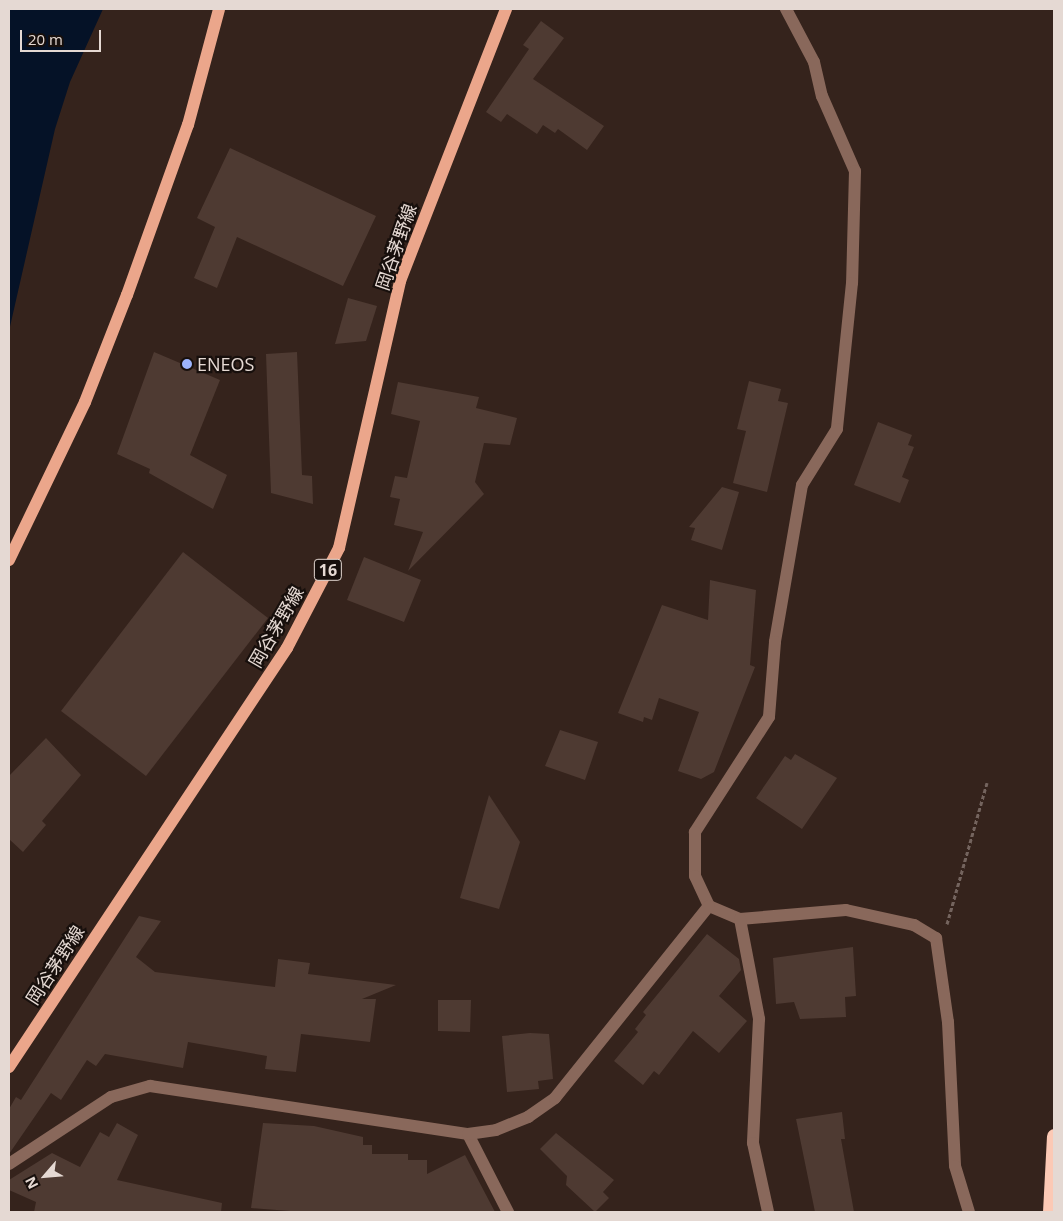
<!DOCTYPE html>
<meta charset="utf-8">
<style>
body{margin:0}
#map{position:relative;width:1063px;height:1221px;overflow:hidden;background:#35231c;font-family:"Open Sans","Noto Sans JP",sans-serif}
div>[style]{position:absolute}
.water>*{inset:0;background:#051227}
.building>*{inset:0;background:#4e3a32}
.path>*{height:3px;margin-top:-1.5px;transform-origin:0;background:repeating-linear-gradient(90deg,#74645e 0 4px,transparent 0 6.5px)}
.minor>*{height:12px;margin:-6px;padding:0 6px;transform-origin:6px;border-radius:6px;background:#89685b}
.major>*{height:12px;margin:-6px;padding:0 6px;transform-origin:6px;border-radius:6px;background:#eba68b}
.highway>*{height:15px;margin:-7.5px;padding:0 7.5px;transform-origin:7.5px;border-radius:7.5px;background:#fcc9b5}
.dots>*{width:14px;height:14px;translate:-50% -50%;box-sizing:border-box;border:2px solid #170f0c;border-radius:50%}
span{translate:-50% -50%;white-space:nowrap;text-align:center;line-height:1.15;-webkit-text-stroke:4.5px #170f0c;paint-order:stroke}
.shield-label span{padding:1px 4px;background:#170f0c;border:1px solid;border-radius:4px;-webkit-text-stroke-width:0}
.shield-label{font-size:16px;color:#e5d9d3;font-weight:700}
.street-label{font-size:18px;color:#e5d9d3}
.poi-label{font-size:18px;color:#e5d9d3}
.left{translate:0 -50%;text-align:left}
.frame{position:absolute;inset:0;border:10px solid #e5d9d3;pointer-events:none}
.north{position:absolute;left:20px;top:1151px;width:50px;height:50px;-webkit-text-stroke:4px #170f0c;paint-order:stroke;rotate:243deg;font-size:14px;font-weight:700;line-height:20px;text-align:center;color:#e5d9d3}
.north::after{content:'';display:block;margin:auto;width:18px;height:22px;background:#e5d9d3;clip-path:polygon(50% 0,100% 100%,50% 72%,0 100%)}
.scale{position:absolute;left:20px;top:30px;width:81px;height:22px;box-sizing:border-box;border:2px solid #e5d9d3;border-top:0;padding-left:6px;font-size:15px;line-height:18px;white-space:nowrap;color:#e5d9d3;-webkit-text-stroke:4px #170f0c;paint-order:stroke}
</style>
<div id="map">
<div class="water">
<i style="clip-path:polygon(9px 9px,103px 9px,70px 82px,55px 129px,9px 331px)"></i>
</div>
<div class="building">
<i style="clip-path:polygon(541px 21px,564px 38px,533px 79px,604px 126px,587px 150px,558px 129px,555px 133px,543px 125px,537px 134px,507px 114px,501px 122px,486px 112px,529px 49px,523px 45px)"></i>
<i style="clip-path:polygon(230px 148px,376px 216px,343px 286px,237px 237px,217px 288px,194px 278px,215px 227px,197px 218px)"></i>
<i style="clip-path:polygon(348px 298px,377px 306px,366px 341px,335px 344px)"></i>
<i style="clip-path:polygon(154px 352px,220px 380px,190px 455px,227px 475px,213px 509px,149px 473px,150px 469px,117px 454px)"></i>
<i style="clip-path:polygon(297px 352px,302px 475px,312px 476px,313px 504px,271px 493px,266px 354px)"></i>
<i style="clip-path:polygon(749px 381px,781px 389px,778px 401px,788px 403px,767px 492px,733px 483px,746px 431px,737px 429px)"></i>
<i style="clip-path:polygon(398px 382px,479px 397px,476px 408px,517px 418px,510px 445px,484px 443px,475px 482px,484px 494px,408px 571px,423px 532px,394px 525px,400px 499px,390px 497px,395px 476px,407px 478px,420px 421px,391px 414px)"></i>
<i style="clip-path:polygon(878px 422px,912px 435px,908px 445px,914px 447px,902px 477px,909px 480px,900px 503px,854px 485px)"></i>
<i style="clip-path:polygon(722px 487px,739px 492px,722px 550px,691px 540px,695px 528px,689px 527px)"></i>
<i style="clip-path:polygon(183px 552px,268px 618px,146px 776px,61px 711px)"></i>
<i style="clip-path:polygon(364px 557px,421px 580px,404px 622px,347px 600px)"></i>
<i style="clip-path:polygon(710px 580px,756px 590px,750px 665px,755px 667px,714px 772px,701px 779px,678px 771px,699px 712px,659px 698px,652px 720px,644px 717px,643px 722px,618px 713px,662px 605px,708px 620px)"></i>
<i style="clip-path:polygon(560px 730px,598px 742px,585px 780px,545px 766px)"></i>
<i style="clip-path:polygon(46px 738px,81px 775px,42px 821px,46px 825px,23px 852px,9px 839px,9px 776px)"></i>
<i style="clip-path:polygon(795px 754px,837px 778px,802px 829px,756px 798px,785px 756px,791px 760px)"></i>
<i style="clip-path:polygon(489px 795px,520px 842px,499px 909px,460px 898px)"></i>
<i style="clip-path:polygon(139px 916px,161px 921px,136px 957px,155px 972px,275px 987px,278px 959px,310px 963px,308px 974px,396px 985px,362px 999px,376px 999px,370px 1042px,301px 1034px,296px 1072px,265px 1069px,267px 1056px,188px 1042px,183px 1068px,105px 1054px,96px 1066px,87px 1060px,61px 1100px,51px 1093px,9px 1154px,9px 1109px,16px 1097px,21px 1100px)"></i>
<i style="clip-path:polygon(707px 934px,739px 959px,741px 970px,719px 996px,747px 1021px,719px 1053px,693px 1031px,659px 1075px,654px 1071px,643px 1085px,614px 1061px,638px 1032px,635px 1029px,646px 1015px,643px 1012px)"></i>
<i style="clip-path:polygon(853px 947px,856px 996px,845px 997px,846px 1017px,800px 1019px,794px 1002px,776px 1004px,773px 958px)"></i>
<i style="clip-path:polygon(438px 1000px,471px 1000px,470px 1032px,438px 1031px)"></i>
<i style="clip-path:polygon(530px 1033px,549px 1034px,553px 1079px,538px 1081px,539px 1089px,507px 1092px,502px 1036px)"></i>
<i style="clip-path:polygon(842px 1112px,845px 1139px,841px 1139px,854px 1212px,815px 1212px,796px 1119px)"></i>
<i style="clip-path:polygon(117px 1123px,138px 1135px,117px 1180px,222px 1203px,221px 1212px,34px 1212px,36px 1202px,9px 1190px,9px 1180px,52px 1153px,80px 1167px,100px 1132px,109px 1137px)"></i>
<i style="clip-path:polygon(263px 1123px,314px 1126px,363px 1137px,363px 1145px,372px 1145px,372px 1154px,408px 1154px,408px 1160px,427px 1160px,427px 1174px,465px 1155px,495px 1212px,303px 1212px,251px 1208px)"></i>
<i style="clip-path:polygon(556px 1133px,614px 1180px,603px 1192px,609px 1198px,595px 1212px,566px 1185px,567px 1176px,540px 1149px)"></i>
</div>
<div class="path">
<i style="left:947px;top:924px;width:147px;rotate:-74.2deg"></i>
</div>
<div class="minor">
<i style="left:786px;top:9px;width:60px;rotate:62.2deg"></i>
<i style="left:814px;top:62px;width:35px;rotate:77deg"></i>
<i style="left:822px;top:96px;width:82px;rotate:66.3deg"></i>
<i style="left:855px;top:171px;width:112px;rotate:91.5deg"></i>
<i style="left:852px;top:283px;width:147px;rotate:95.9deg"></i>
<i style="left:837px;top:429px;width:66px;rotate:122deg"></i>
<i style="left:802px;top:485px;width:159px;rotate:99.8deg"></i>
<i style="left:775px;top:642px;width:75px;rotate:94.6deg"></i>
<i style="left:769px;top:717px;width:137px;rotate:122.8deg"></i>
<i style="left:695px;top:832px;width:44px;rotate:90deg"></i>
<i style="left:695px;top:876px;width:33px;rotate:65deg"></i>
<i style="left:709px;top:906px;width:34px;rotate:23deg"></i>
<i style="left:740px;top:919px;width:106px;rotate:-4.9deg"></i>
<i style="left:846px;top:910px;width:70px;rotate:12.4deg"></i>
<i style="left:914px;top:925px;width:26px;rotate:31deg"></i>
<i style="left:936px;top:938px;width:85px;rotate:81.9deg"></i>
<i style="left:948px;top:1022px;width:144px;rotate:87.2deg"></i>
<i style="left:955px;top:1166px;width:48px;rotate:73.1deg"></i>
<i style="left:740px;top:919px;width:102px;rotate:79.2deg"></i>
<i style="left:759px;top:1019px;width:124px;rotate:92.8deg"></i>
<i style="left:753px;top:1143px;width:71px;rotate:77.7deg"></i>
<i style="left:468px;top:1134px;width:88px;rotate:62.9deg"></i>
<i style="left:9px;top:1164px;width:122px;rotate:-33.3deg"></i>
<i style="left:111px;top:1097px;width:41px;rotate:-15.8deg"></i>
<i style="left:150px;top:1086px;width:322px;rotate:8.6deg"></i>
<i style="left:468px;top:1134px;width:28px;rotate:-8deg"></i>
<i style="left:496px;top:1130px;width:35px;rotate:-22deg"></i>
<i style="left:528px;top:1117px;width:33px;rotate:-35deg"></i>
<i style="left:555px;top:1098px;width:246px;rotate:-51.3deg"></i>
</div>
<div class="major">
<i style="left:9px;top:560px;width:175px;rotate:-64.3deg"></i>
<i style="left:85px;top:402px;width:115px;rotate:-68.6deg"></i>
<i style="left:127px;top:295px;width:181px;rotate:-70.3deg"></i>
<i style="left:188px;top:125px;width:120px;rotate:-75deg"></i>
<i style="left:9px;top:1067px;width:503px;rotate:-56.44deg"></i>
<i style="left:287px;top:648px;width:113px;rotate:-62.5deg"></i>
<i style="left:339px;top:548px;width:274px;rotate:-77.1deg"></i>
<i style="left:400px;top:281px;width:292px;rotate:-68.7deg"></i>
</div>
<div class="highway">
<i style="left:1050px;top:1212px;width:76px;rotate:-87deg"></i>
</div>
<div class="dots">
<i style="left:187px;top:364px;background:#9db4fd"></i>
</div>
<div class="shield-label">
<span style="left:328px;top:570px">16</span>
</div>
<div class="street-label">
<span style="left:396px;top:247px;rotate:-71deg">岡谷茅野線</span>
<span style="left:276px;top:627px;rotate:-60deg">岡谷茅野線</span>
<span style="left:55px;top:965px;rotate:-57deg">岡谷茅野線</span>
</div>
<div class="poi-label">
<span class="left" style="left:197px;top:364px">ENEOS</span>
</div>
<div class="frame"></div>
<div class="north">N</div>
<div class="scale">20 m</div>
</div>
